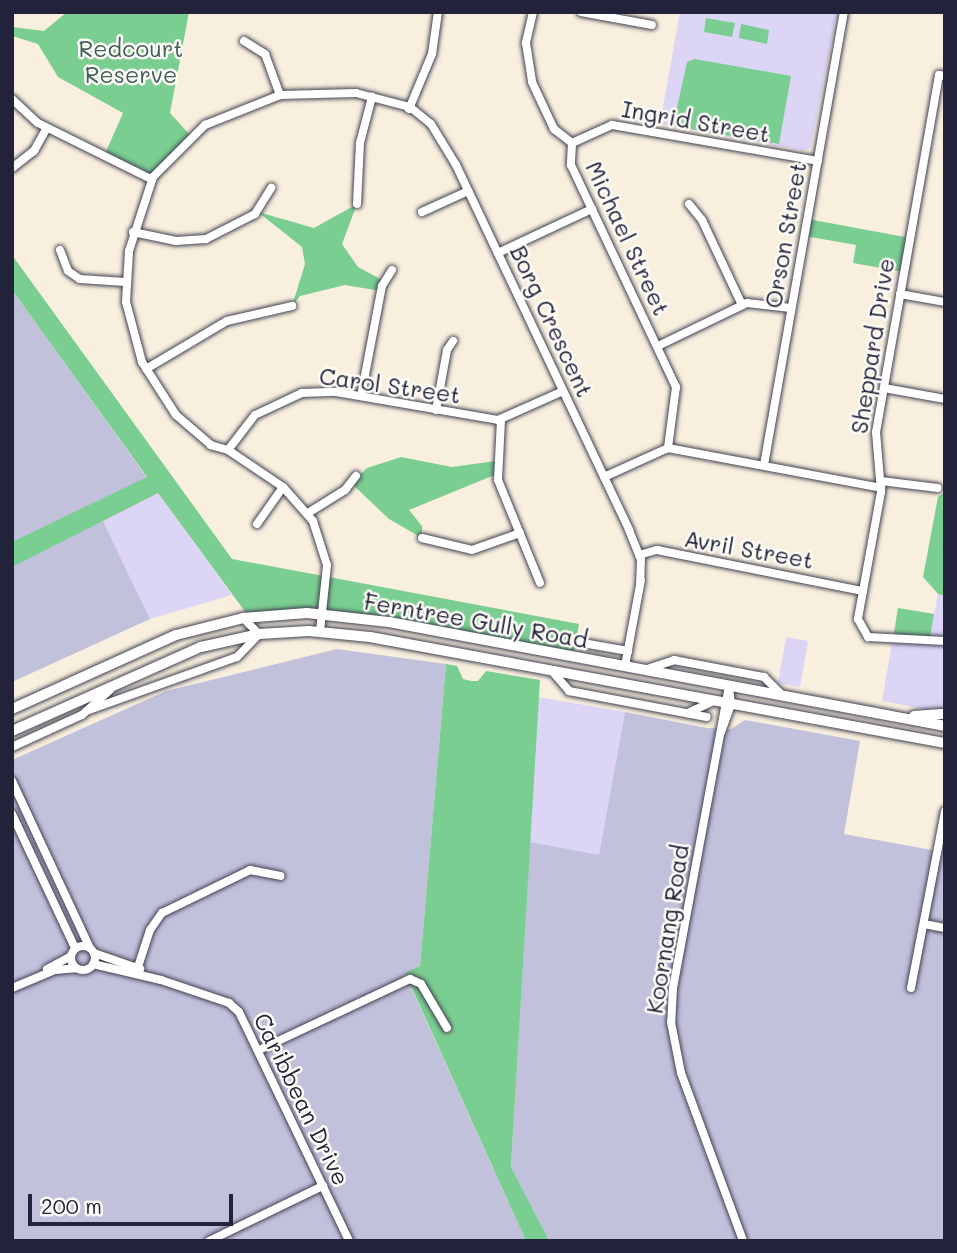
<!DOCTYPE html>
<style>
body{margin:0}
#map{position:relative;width:957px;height:1253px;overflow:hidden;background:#f8efde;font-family:Mali,sans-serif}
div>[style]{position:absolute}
.built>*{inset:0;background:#ddd5f6}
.industrial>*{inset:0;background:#c2c1dc}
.green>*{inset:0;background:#7ace91}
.roads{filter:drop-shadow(0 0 2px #424153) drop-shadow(0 0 2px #424153)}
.minor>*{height:8px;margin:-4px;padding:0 4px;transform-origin:4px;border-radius:4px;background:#fff}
.minor>.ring{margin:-4px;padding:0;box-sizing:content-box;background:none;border:8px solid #fff;border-radius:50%}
.major>*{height:10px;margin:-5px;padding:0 5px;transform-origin:5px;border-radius:5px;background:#fff}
span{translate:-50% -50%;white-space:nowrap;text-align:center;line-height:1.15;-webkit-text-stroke:5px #fdfcf7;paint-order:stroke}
.park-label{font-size:23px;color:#415e59}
.street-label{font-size:23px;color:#22223b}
.frame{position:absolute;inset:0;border:14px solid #22223b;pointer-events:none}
.scale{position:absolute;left:28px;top:1194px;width:205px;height:32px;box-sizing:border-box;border:4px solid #22223b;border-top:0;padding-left:9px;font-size:21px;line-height:24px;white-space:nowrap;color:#22223b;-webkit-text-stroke:5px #fdfcf7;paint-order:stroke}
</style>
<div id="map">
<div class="built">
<i style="clip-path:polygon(680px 12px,837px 12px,811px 147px,806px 151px,660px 124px)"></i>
<i style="clip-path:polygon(158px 493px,232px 595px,150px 619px,103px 521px)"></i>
<i style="clip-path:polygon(938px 594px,945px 596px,945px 713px,882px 701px,898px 608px,934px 614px)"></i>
<i style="clip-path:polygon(786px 637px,808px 641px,800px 687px,778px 683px)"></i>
<i style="clip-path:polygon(538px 697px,625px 712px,599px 856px,530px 842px)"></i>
</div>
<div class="industrial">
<i style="clip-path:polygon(12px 290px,158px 493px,103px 521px,150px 619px,12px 682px)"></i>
<i style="clip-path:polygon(337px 649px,446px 664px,420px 966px,405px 974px,526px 1241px,12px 1241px,12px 760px,166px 691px)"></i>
<i style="clip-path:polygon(625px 712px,707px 728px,731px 729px,745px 720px,860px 741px,844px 834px,937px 851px,945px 811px,945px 1241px,549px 1241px,542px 1231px,511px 1167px,530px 842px,599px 855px)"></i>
</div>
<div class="green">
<i style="clip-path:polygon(67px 12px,189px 12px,170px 113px,190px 135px,153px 177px,104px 156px,123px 113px,58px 77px,38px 44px,12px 36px,12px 27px,44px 31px)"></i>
<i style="clip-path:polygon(706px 18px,735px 23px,732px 37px,704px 32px)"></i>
<i style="clip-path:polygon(741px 24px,769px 30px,767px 44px,739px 38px)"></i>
<i style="clip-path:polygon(695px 59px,791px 76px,779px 144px,673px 126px,687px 62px)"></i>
<i style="clip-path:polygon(357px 204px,342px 244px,358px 267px,384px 281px,381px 291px,345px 285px,300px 296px,292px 306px,305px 264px,302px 247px,258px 212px,314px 228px)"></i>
<i style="clip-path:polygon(808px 219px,910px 238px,904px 272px,853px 263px,856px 245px,805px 236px)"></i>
<i style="clip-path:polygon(12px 255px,232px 559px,579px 624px,573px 657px,363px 618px,249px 617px,158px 493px,12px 567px,12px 542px,147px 477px,12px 290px)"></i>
<i style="clip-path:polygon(401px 457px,452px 467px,496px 461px,497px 474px,409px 510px,422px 526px,422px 538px,389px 519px,351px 483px,367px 468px)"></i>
<i style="clip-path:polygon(945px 492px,945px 596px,938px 594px,923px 577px,938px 497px)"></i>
<i style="clip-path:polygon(898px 608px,934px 614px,930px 638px,893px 641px)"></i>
<i style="clip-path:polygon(446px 664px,457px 666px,463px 679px,471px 681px,478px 681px,486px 671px,540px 680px,511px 1167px,549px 1241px,526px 1241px,405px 973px,420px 966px)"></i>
</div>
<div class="roads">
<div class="minor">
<i style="left:533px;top:12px;width:32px;rotate:103deg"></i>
<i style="left:526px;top:43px;width:39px;rotate:81deg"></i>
<i style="left:532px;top:82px;width:52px;rotate:64.9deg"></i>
<i style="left:554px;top:129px;width:23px;rotate:38deg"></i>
<i style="left:572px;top:143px;width:22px;rotate:93deg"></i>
<i style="left:571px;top:165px;width:246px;rotate:64.7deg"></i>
<i style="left:676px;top:387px;width:62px;rotate:97.5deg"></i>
<i style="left:581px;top:12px;width:72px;rotate:10.4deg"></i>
<i style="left:244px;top:41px;width:25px;rotate:32deg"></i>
<i style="left:265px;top:54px;width:44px;rotate:69.9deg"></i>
<i style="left:945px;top:76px;width:6px;rotate:-171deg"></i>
<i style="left:939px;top:75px;width:363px;rotate:100deg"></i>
<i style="left:876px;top:432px;width:60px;rotate:85.2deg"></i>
<i style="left:881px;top:492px;width:129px;rotate:100.3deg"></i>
<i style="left:858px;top:619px;width:21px;rotate:61deg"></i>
<i style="left:868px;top:637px;width:77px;rotate:3deg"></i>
<i style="left:12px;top:99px;width:35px;rotate:43deg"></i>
<i style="left:38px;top:123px;width:126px;rotate:26.4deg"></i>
<i style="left:409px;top:109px;width:60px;rotate:-67.3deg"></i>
<i style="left:432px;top:54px;width:42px;rotate:-81.9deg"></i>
<i style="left:572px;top:143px;width:44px;rotate:-24.2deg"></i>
<i style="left:612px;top:125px;width:209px;rotate:9.9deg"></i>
<i style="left:12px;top:168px;width:28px;rotate:-38deg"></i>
<i style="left:34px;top:151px;width:26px;rotate:-61deg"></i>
<i style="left:357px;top:204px;width:61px;rotate:-87.2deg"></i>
<i style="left:360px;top:143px;width:48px;rotate:-75.4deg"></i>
<i style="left:689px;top:204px;width:21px;rotate:51deg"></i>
<i style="left:702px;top:220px;width:94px;rotate:64.8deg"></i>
<i style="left:422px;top:212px;width:51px;rotate:-24.5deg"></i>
<i style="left:133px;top:232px;width:44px;rotate:11.8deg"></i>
<i style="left:176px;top:241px;width:30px;rotate:-4deg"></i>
<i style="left:206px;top:239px;width:55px;rotate:-27deg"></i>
<i style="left:255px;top:214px;width:31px;rotate:-58deg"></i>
<i style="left:60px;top:250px;width:22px;rotate:69deg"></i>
<i style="left:68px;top:271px;width:14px;rotate:34deg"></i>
<i style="left:80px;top:279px;width:45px;rotate:3.8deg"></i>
<i style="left:498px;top:253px;width:104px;rotate:-25.1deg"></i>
<i style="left:900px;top:294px;width:46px;rotate:10.1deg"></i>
<i style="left:658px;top:346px;width:99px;rotate:-25.8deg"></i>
<i style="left:747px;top:303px;width:44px;rotate:6.5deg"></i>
<i style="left:146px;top:369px;width:94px;rotate:-30.7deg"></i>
<i style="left:227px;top:321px;width:67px;rotate:-13deg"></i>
<i style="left:884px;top:388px;width:62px;rotate:10.2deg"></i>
<i style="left:361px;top:396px;width:112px;rotate:-79.2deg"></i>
<i style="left:382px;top:286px;width:19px;rotate:-58deg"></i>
<i style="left:436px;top:410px;width:61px;rotate:-79.6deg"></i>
<i style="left:447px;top:350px;width:11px;rotate:-56deg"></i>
<i style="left:501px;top:420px;width:60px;rotate:92.9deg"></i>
<i style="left:498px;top:480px;width:111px;rotate:67.8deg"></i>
<i style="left:228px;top:450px;width:44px;rotate:-52.4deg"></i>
<i style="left:255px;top:415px;width:52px;rotate:-25.1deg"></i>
<i style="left:302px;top:393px;width:34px;rotate:-2deg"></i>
<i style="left:336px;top:392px;width:164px;rotate:9.8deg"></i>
<i style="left:498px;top:420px;width:71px;rotate:-24deg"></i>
<i style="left:764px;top:465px;width:460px;rotate:-80deg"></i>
<i style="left:604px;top:477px;width:70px;rotate:-24.4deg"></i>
<i style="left:668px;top:448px;width:217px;rotate:10.6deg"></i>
<i style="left:881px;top:481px;width:57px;rotate:7deg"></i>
<i style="left:308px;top:513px;width:44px;rotate:-31.9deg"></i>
<i style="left:345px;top:490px;width:18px;rotate:-52deg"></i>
<i style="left:257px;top:524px;width:45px;rotate:-54.9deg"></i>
<i style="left:422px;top:538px;width:51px;rotate:13.5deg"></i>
<i style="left:472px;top:550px;width:51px;rotate:-19.5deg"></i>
<i style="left:639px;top:555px;width:19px;rotate:-16deg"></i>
<i style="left:657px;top:550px;width:210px;rotate:11.3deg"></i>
<i style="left:320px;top:631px;width:66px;rotate:-83.9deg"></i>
<i style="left:327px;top:565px;width:46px;rotate:-107.7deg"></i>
<i style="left:313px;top:521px;width:45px;rotate:-131.4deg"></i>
<i style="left:283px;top:487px;width:66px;rotate:-146.1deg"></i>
<i style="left:228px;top:450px;width:18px;rotate:-164deg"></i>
<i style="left:211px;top:445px;width:46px;rotate:-139.4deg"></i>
<i style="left:176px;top:415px;width:63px;rotate:-122.7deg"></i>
<i style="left:142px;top:362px;width:62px;rotate:-104.9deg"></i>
<i style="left:126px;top:302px;width:51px;rotate:-86.6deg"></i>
<i style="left:129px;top:251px;width:78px;rotate:-72deg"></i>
<i style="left:153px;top:177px;width:74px;rotate:-45deg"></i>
<i style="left:205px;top:125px;width:81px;rotate:-21.8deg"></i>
<i style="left:280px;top:95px;width:76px;rotate:-1.5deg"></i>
<i style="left:356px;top:93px;width:56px;rotate:14.5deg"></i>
<i style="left:410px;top:107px;width:27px;rotate:39deg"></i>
<i style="left:431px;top:124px;width:48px;rotate:58.6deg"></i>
<i style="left:456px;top:165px;width:404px;rotate:64.6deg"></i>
<i style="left:629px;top:530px;width:31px;rotate:68deg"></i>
<i style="left:641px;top:559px;width:24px;rotate:92deg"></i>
<i style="left:577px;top:642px;width:52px;rotate:10deg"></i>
<i style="left:625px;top:666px;width:87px;rotate:-79.5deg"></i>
<i style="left:551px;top:670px;width:28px;rotate:49deg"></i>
<i style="left:569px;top:691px;width:140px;rotate:10.7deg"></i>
<i style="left:644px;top:670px;width:32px;rotate:-18deg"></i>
<i style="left:674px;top:660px;width:92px;rotate:10.7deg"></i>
<i style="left:764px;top:677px;width:27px;rotate:45deg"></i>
<i style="left:729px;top:686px;width:307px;rotate:100.5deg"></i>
<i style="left:673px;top:988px;width:34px;rotate:93deg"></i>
<i style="left:671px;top:1022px;width:52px;rotate:78.9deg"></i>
<i style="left:681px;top:1073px;width:179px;rotate:69.7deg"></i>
<i style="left:89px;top:710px;width:157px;rotate:-19.7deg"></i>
<i style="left:237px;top:657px;width:32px;rotate:-46deg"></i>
<i style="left:259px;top:634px;width:23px;rotate:-135deg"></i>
<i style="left:688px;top:713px;width:29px;rotate:-25deg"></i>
<i style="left:720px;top:735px;width:33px;rotate:-70deg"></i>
<i style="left:731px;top:704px;width:17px;rotate:-97deg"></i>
<i style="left:12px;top:747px;width:77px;rotate:-24.6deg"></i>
<i style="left:82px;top:715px;width:39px;rotate:-42deg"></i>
<i style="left:12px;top:781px;width:184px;rotate:65deg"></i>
<i style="left:12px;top:814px;width:148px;rotate:64.8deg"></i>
<i style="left:924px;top:924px;width:21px;rotate:11deg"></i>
<i class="ring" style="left:71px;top:946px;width:16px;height:16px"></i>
<i style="left:94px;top:953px;width:49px;rotate:19.2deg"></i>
<i style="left:93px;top:964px;width:70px;rotate:13.2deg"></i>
<i style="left:161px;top:980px;width:72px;rotate:18.7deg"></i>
<i style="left:229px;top:1003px;width:13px;rotate:42deg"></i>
<i style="left:239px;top:1012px;width:254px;rotate:64.3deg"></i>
<i style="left:47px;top:969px;width:27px;rotate:-28deg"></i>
<i style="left:136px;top:973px;width:45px;rotate:-72deg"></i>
<i style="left:150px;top:930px;width:21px;rotate:-55deg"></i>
<i style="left:162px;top:913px;width:98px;rotate:-26deg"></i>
<i style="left:250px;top:870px;width:31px;rotate:11deg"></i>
<i style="left:12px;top:988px;width:47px;rotate:-22.7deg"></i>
<i style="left:55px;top:970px;width:21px;rotate:-5deg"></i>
<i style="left:911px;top:988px;width:180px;rotate:-79.1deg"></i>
<i style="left:259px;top:1050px;width:167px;rotate:-25.2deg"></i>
<i style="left:410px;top:979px;width:12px;rotate:24deg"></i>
<i style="left:421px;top:984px;width:51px;rotate:59.4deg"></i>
<i style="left:209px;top:1241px;width:127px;rotate:-25.8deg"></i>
</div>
<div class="major">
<i style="left:12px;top:709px;width:180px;rotate:-24.3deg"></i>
<i style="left:176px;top:635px;width:69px;rotate:-14.2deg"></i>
<i style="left:243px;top:618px;width:64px;rotate:-4.5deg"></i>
<i style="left:307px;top:613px;width:82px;rotate:6.3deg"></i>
<i style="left:389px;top:622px;width:566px;rotate:10.59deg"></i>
<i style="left:914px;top:716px;width:31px;rotate:-4deg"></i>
<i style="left:12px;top:731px;width:207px;rotate:-24deg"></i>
<i style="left:201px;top:647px;width:59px;rotate:-12.6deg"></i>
<i style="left:259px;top:634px;width:50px;rotate:-3.4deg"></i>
<i style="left:309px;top:631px;width:61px;rotate:5.6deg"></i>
<i style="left:370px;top:637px;width:585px;rotate:10.45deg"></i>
</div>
</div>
<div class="park-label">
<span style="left:131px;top:61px">Redcourt<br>Reserve</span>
</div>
<div class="street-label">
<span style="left:696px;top:121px;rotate:10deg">Ingrid Street</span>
<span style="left:785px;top:235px;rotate:-80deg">Orson Street</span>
<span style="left:628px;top:238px;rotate:65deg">Michael Street</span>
<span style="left:552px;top:321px;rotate:65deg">Borg Crescent</span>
<span style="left:872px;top:346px;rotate:-81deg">Sheppard Drive</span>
<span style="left:390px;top:385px;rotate:8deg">Carol Street</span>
<span style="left:749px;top:549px;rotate:10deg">Avril Street</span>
<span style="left:476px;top:620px;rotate:10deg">Ferntree Gully Road</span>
<span style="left:667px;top:929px;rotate:-81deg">Koornang Road</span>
<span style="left:302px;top:1099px;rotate:64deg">Caribbean Drive</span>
</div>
<div class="frame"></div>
<div class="scale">200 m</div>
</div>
